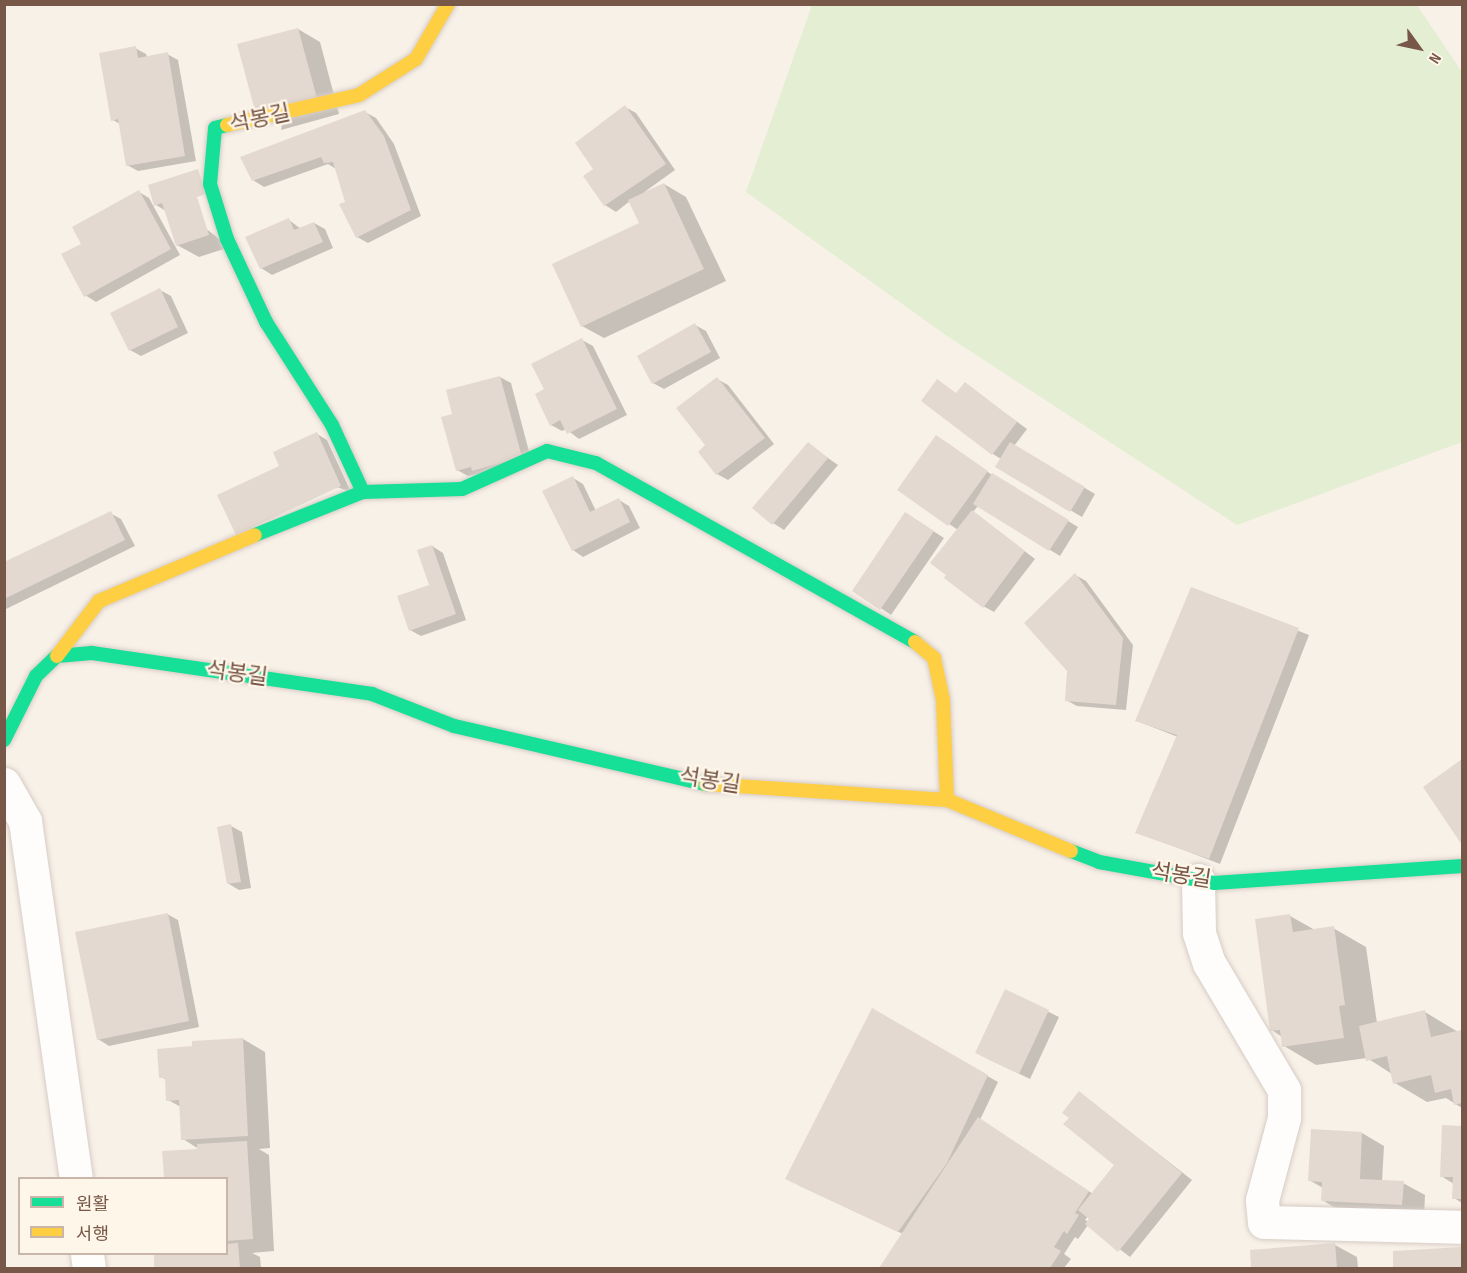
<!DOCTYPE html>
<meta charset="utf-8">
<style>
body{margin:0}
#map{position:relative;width:1467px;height:1273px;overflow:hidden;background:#f8f1e8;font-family:"Sofia Sans Condensed","Noto Sans KR",sans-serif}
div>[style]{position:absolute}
.green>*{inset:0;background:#e4eed2}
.shadow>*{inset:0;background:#0003}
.building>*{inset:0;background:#e4d9d0}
.roads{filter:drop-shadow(0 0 2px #d6ccc5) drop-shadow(0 0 2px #d6ccc5)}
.street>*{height:33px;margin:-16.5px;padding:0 16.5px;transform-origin:16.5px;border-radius:16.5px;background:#fefdfc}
.fast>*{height:14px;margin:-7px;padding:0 7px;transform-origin:7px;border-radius:7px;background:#16e098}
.slow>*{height:14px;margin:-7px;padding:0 7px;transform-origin:7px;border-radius:7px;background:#ffcf43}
span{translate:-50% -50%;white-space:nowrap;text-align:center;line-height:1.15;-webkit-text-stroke:4.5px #fff6ea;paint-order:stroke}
.street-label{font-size:22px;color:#775747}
.frame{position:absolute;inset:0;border:6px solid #775747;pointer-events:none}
.legend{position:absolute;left:18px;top:1177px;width:210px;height:78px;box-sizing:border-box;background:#fff6ea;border:2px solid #c9b6a9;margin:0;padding:8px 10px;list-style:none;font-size:18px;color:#775747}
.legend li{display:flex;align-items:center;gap:12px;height:30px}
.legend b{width:30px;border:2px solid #c9b6a9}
.north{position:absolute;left:1389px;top:18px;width:60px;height:60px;-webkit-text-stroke:4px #fff6ea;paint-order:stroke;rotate:123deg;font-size:16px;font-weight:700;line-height:24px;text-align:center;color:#775747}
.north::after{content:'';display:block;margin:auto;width:21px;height:27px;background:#775747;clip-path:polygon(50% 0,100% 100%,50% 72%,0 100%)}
</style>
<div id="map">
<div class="green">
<i style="clip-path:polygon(812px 5px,1417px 5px,1462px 72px,1462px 442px,1237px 525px,947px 336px,746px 192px)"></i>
</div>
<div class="shadow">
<i style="clip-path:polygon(298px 29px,320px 42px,339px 114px,281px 130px)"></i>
<i style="clip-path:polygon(135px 48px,146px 54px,147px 57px,167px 54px,178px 60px,196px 161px,138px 171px,127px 165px,120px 124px,113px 120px)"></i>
<i style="clip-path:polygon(625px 107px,636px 113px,675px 170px,643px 193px,664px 184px,686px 197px,726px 281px,604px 338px,582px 326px,641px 224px,630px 201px,616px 212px,605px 205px,595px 170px)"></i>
<i style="clip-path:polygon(365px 112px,376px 118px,394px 144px,421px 216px,368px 243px,357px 237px,336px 169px,328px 164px,264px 187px,253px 180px)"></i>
<i style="clip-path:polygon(150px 186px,230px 247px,199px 257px,177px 245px,166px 211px,156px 205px)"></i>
<i style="clip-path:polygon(139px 192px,149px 198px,180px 255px,96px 302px,85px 295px,83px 244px)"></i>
<i style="clip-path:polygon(289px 220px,301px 229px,314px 223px,325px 229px,333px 248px,272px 275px,261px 268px)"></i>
<i style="clip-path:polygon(160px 290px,171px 296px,188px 333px,141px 356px,130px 350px)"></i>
<i style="clip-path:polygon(695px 325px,706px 331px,720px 358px,664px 389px,653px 383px)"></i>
<i style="clip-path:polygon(582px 340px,593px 346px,627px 415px,579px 439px,566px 429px,562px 431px,551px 425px,546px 390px)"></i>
<i style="clip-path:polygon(500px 377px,511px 383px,532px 463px,468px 476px,457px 470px)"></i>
<i style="clip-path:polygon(717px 379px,728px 385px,774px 444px,728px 480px,717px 474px,707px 446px)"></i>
<i style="clip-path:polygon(965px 384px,1027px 429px,1014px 446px,1095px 494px,1082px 517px,997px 467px,1001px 459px,993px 454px,958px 394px)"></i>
<i style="clip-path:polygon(317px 434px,327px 440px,351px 492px,281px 467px)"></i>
<i style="clip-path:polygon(947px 443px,992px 475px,1078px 527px,1060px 556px,978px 506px,973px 512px,1035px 559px,994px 612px,983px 606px,958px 530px,899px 490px)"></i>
<i style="clip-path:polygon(808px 444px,838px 465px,784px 530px,773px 523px)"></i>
<i style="clip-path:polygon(573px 478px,583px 484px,596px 511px,619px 500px,629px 506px,640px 528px,583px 557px,573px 550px)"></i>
<i style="clip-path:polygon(110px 513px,121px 519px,135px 546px,4px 610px,4px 564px)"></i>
<i style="clip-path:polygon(916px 520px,944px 538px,891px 615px,854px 590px)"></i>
<i style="clip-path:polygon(432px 546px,443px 553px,466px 620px,421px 636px,410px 630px,431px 586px)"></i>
<i style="clip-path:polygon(1075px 575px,1086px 581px,1133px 645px,1126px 710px,1077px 706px,1066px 700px)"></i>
<i style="clip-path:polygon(1192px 589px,1309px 635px,1220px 864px,1137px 832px,1178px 737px,1137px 721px)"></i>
<i style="clip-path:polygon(1462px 761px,1462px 842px,1425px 787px)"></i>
<i style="clip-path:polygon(231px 826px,242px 832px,251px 888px,239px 890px,229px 884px)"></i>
<i style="clip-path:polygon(167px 914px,178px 920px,199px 1027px,109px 1046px,98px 1039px)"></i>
<i style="clip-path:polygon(1290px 916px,1315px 930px,1333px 928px,1366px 947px,1377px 1023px,1425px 1012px,1458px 1032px,1462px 1032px,1462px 1108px,1446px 1098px,1427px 1102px,1395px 1083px,1392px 1074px,1367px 1058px,1316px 1065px,1284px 1046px,1282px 1037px,1272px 1030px)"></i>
<i style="clip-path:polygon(1006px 991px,1059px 1017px,1030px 1079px,988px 1059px)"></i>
<i style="clip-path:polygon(evenodd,872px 1011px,998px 1082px,980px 1120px,1093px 1194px,1116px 1165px,1071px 1118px,1080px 1093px,1192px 1180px,1130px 1257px,1088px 1225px,1078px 1239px,1075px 1237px,1064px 1254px,1071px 1259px,1064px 1268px,880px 1268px,903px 1234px,798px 1185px,872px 1011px,1088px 1216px,1091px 1219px,1089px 1222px,1085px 1220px,1088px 1216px)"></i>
<i style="clip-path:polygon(243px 1039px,265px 1052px,270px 1148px,259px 1149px,269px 1155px,274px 1251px,252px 1253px,260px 1257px,261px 1268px,156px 1268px,155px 1255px,226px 1254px,226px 1178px,165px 1178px,164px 1153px,202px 1151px,183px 1139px,181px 1107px,168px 1100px,167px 1080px,161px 1077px,194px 1048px)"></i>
<i style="clip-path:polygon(1443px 1127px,1462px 1127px,1462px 1203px,1454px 1198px,1454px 1184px,1441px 1176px)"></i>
<i style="clip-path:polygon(1362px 1133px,1384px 1146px,1382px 1182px,1403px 1183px,1425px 1195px,1424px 1217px,1344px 1213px,1322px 1200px,1323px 1188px,1309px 1180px)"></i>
<i style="clip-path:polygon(1335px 1245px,1357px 1257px,1358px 1268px,1253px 1268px,1252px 1251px)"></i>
<i style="clip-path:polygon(1462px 1249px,1462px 1268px,1395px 1268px,1394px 1252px)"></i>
</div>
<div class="building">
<i style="clip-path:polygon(298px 28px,318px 102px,257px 118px,237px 44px)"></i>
<i style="clip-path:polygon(136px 46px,138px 58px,168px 52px,185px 156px,126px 166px,118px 119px,111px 121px,99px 53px)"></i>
<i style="clip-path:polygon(625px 105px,666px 164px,604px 206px,583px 176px,593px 169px,575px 143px)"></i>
<i style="clip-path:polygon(365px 110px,384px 136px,411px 210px,356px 238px,339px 204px,345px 202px,333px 162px,324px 163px,321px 157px,252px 181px,240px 157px)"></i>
<i style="clip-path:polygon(198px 169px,206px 194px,197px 197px,209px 235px,176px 246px,162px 203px,154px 206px,148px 185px)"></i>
<i style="clip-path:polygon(664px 183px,704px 269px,581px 327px,552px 264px,639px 223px,628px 200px)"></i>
<i style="clip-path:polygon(139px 190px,171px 249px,84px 297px,61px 254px,81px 244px,72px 227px)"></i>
<i style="clip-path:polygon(289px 218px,294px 230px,314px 222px,323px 242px,260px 269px,245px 237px)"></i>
<i style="clip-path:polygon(160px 288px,178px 327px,129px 351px,110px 313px)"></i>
<i style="clip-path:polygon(695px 323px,711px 352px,652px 384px,637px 356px)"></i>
<i style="clip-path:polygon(582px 338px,617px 409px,567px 434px,560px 420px,550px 426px,535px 394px,544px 389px,531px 364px)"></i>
<i style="clip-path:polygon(500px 376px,522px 457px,472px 471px,471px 467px,456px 471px,441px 417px,452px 414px,446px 390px)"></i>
<i style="clip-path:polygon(717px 377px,765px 438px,716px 475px,698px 452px,705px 445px,676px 408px)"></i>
<i style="clip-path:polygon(937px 379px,956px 393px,965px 382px,1017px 422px,992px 455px,921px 401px)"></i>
<i style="clip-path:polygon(317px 432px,341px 486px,236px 535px,217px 495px,279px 466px,273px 452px)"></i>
<i style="clip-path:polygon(936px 435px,988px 471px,948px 526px,897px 490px)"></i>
<i style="clip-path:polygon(808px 442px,828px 458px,772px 525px,752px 508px)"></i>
<i style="clip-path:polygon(1010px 442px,1085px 487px,1070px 512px,995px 467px)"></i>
<i style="clip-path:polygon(992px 473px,1069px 520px,1049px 551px,973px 504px)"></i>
<i style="clip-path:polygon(573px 476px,590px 512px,619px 498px,630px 522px,572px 551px,542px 491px)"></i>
<i style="clip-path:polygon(972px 510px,1025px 551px,983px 608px,944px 578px,946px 575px,930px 563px)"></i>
<i style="clip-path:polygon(111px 511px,125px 540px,4px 599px,4px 562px)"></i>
<i style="clip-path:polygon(905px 512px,934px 531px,880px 610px,852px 591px)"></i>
<i style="clip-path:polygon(432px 545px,456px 614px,409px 631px,397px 596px,429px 585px,417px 550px)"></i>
<i style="clip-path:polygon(1075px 573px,1123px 638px,1116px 705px,1065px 701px,1067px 671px,1024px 623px)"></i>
<i style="clip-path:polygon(1191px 587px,1299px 628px,1209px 859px,1135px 833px,1177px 735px,1135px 721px)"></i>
<i style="clip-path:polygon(1462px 759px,1462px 845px,1423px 787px)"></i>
<i style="clip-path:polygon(231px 824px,241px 882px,227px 884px,217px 827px)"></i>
<i style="clip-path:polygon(168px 913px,189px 1021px,97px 1040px,75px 932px)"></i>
<i style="clip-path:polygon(1290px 914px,1293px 932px,1334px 926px,1345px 1005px,1339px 1006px,1344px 1038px,1282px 1047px,1280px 1030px,1270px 1031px,1255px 919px)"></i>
<i style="clip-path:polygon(1005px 989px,1049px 1010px,1019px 1074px,975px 1053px)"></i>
<i style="clip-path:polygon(872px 1008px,988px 1075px,947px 1163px,898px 1232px,785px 1179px)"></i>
<i style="clip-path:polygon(1425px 1010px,1431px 1037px,1461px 1030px,1462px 1103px,1454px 1105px,1451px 1089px,1435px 1093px,1431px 1075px,1393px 1084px,1387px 1056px,1366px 1061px,1359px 1026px)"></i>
<i style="clip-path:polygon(243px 1038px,248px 1136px,181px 1140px,179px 1100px,166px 1101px,165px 1078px,159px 1078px,157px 1049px,192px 1046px,192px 1041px)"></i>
<i style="clip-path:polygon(1079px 1091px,1182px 1173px,1118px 1252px,1085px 1224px,1089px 1219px,1078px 1210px,1114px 1165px,1063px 1124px,1069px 1118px,1062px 1113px)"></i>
<i style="clip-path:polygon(978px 1117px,1089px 1191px,1075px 1213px,1079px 1215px,1067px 1234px,1064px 1231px,1054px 1247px,1061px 1251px,1050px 1268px,879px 1268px)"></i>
<i style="clip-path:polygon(1442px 1125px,1462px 1126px,1462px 1199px,1452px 1199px,1453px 1177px,1440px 1177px)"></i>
<i style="clip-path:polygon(1311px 1129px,1362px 1132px,1360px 1179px,1404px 1181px,1402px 1205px,1321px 1201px,1322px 1182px,1308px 1181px)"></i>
<i style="clip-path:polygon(247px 1141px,253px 1239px,226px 1241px,226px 1178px,164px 1178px,162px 1151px,197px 1149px,197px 1144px)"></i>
<i style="clip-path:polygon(238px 1243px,240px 1268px,154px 1268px,154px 1254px,226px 1254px,226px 1244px)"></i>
<i style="clip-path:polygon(1335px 1243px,1337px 1268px,1251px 1268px,1250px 1250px)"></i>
<i style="clip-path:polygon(1462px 1247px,1462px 1268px,1393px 1268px,1393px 1251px)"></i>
</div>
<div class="roads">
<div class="street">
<i style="left:4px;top:784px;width:43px;rotate:60.4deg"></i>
<i style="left:25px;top:821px;width:361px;rotate:81.9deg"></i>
<i style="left:1198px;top:880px;width:53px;rotate:88.9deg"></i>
<i style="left:1199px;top:933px;width:32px;rotate:72deg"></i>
<i style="left:1209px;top:963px;width:147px;rotate:59.4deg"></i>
<i style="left:1284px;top:1090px;width:28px;rotate:90deg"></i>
<i style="left:1284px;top:1118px;width:85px;rotate:105deg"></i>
<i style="left:1262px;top:1200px;width:22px;rotate:85deg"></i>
<i style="left:1264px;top:1222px;width:198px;rotate:1.4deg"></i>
<i style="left:87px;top:1254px;width:14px;rotate:82deg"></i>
</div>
<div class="fast">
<i style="left:227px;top:125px;width:12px;rotate:166deg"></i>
<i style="left:215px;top:128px;width:56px;rotate:95.1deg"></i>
<i style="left:210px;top:184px;width:58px;rotate:72.8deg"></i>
<i style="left:227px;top:239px;width:92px;rotate:64.8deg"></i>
<i style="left:266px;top:322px;width:122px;rotate:57.3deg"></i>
<i style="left:332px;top:425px;width:74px;rotate:65.2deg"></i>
<i style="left:255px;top:535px;width:116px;rotate:-21.7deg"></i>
<i style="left:363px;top:492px;width:99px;rotate:-1.7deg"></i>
<i style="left:462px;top:489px;width:93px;rotate:-24.1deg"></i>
<i style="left:547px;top:451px;width:50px;rotate:13.8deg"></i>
<i style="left:596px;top:463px;width:366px;rotate:29.3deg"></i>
<i style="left:4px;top:740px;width:72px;rotate:-63.4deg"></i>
<i style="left:36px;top:676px;width:29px;rotate:-44deg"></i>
<i style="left:57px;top:656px;width:35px;rotate:-5deg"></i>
<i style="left:92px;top:653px;width:283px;rotate:8.3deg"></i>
<i style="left:372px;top:694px;width:88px;rotate:21.3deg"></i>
<i style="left:454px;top:726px;width:259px;rotate:13deg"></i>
<i style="left:1071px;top:851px;width:30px;rotate:21deg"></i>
<i style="left:1099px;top:862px;width:117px;rotate:10.3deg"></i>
<i style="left:1214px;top:883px;width:249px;rotate:-3.9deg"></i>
</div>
<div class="slow">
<i style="left:227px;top:125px;width:135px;rotate:-12.8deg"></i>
<i style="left:359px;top:95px;width:67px;rotate:-32.3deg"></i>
<i style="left:416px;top:59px;width:64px;rotate:-59.8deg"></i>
<i style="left:915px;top:642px;width:25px;rotate:40deg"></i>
<i style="left:934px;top:658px;width:43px;rotate:77.9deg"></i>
<i style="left:943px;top:700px;width:100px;rotate:87.7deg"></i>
<i style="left:57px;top:656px;width:69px;rotate:-52.6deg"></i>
<i style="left:99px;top:601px;width:169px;rotate:-22.9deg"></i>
<i style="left:706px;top:784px;width:242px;rotate:3.8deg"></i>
<i style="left:947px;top:800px;width:134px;rotate:22.4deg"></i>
</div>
</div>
<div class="street-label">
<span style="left:260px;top:119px;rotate:-12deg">석봉길</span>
<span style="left:237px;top:674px;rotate:8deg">석봉길</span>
<span style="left:710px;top:781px;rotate:9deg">석봉길</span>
<span style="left:1181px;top:876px;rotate:9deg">석봉길</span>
</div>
<div class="frame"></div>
<ul class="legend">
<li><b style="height:8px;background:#16e098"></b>원활</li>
<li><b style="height:8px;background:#ffcf43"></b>서행</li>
</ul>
<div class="north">N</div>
</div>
